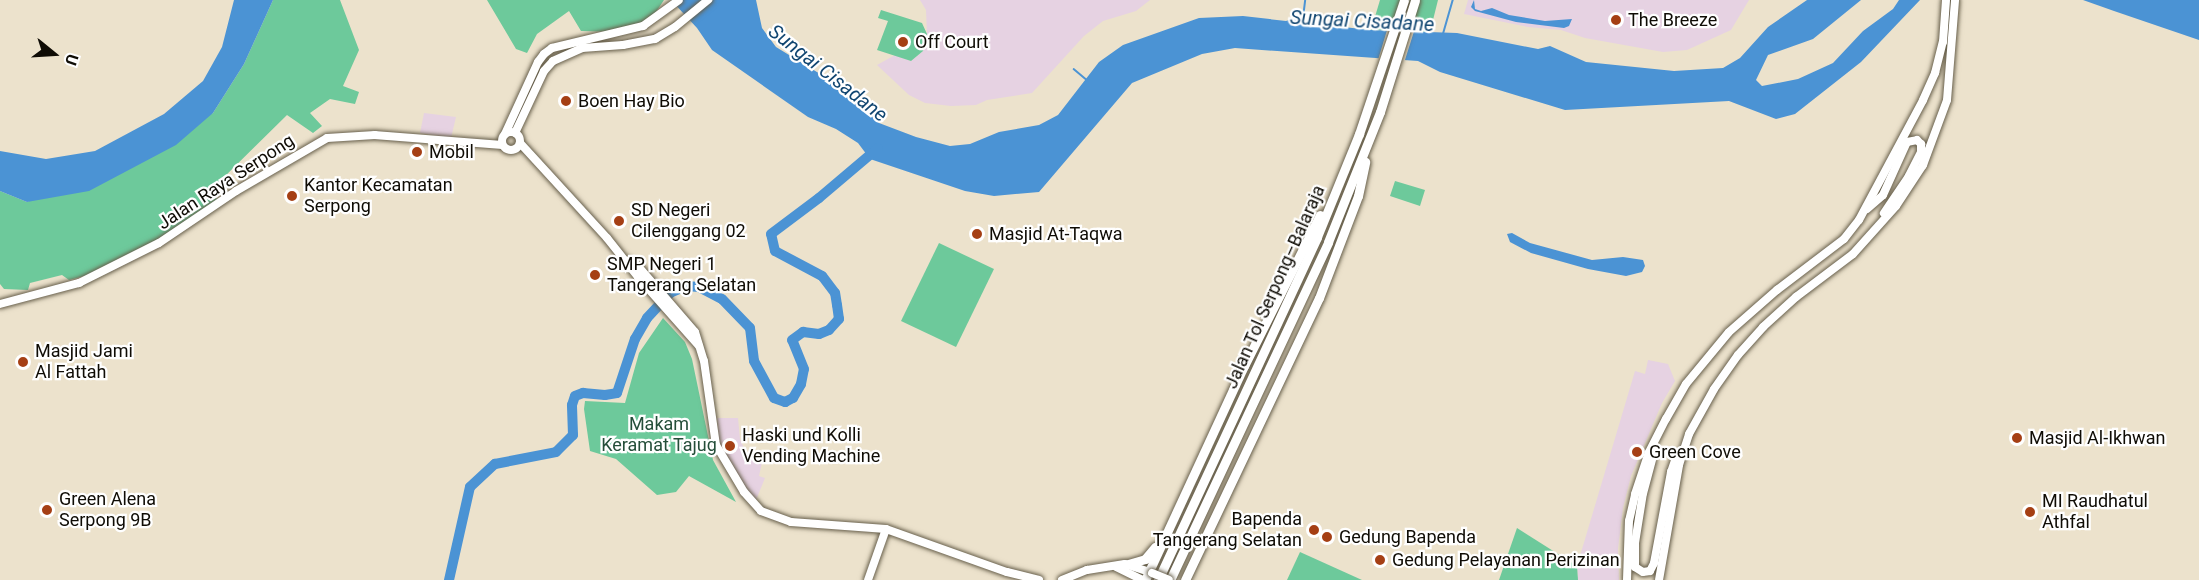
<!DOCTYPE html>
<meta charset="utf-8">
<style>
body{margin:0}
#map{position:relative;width:2199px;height:580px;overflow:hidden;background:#ece2cc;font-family:Roboto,sans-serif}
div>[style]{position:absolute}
.commercial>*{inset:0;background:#e6d2e2}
.green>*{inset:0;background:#6dc99b}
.water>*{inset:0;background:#4b93d4}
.pier>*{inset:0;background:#ece2cc}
.stream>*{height:1.5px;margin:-0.75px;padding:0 0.75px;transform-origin:0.75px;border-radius:0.75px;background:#4b93d4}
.river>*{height:10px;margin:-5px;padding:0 5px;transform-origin:5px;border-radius:5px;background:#4b93d4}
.roads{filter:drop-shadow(0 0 2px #675f4b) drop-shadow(0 0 2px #675f4b)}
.secondary>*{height:8px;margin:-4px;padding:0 4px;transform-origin:4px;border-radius:4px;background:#fff}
.secondary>.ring{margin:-4px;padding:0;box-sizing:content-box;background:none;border:8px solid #fff;border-radius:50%}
.primary>*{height:8px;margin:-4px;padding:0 4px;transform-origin:4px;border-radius:4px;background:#fff}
.highway>*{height:9px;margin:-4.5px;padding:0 4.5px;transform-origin:4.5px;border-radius:4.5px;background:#fff}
.bridges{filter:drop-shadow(0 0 2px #675f4b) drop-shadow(0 0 2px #675f4b)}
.secondary-bridge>*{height:8px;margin:-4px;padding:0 4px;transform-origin:4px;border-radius:4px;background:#fff}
.dots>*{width:16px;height:16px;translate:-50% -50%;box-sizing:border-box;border:3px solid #fff;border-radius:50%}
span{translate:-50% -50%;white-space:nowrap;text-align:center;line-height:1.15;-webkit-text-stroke:4.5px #fff;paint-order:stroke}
.poi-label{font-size:18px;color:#0f0c05}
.left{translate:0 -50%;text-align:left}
.right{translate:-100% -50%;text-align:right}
.street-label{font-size:18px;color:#0f0c05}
.park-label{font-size:18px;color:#244e39}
.water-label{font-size:20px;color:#114671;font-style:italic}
.north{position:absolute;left:24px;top:24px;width:60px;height:60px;-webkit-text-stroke:4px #fff;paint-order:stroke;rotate:108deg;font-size:16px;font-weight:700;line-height:24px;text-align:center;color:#0f0c05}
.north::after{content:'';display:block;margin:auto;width:21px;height:27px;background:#0f0c05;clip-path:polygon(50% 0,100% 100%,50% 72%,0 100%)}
</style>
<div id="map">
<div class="commercial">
<i style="clip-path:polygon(920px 0,1150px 0,1136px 11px,1103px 21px,1084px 36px,1032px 93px,987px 100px,976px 105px,951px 106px,925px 103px,909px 95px,877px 65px,895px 55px,911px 61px,923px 51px,927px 34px,926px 10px)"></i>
<i style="clip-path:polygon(1468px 0,1749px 0,1731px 30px,1687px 50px,1663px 52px,1585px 38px,1561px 30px,1528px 27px,1464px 14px)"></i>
<i style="clip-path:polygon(424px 113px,456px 117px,451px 138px,420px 133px)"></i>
<i style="clip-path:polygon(1648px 360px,1668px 364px,1675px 381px,1662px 403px,1631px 476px,1623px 508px,1618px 549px,1619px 580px,1578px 580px,1577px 566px,1635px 371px,1645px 374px)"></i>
<i style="clip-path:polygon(717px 418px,738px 418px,740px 439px,746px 453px,763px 458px,759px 476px,765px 478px,756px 500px,749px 494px,724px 452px,719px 441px)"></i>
</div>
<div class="green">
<i style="clip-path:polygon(273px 0,340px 0,359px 50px,343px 86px,359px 92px,355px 104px,330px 99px,310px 113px,322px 126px,313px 133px,287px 115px,213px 188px,217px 200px,167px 236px,96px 273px,69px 280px,62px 275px,30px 283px,28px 290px,4px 289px,0 284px,0 191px,27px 202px,213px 113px,244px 64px)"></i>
<i style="clip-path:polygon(487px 0,664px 0,652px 18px,618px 32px,581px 31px,569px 11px,537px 34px,527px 53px,516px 49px)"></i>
<i style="clip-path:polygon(1380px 0,1438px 0,1430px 32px,1371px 30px)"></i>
<i style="clip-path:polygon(881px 10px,922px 23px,927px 34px,923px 51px,911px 61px,877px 50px,888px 21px,878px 18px)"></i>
<i style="clip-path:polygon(1395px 181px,1425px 190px,1420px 206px,1390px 196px)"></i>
<i style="clip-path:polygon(939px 243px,994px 269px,956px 347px,901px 321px)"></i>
<i style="clip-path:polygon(663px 318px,685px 342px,692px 359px,713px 460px,736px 502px,689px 476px,676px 492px,657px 495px,616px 459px,590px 451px,584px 409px,585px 401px,625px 403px,639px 353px)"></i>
<i style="clip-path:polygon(1517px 528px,1577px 566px,1578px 580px,1499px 580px)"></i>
<i style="clip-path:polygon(1300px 552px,1362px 580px,1287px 580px)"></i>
</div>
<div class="water">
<i style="clip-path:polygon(234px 0,273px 0,244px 64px,213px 113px,176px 145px,89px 191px,27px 202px,0 191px,0 151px,46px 159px,95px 151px,164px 114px,203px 81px,222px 47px)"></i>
<i style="clip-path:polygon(671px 0,756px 0,762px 28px,776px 47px,843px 88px,879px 123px,916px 137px,950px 146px,970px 144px,999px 132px,1039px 125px,1058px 115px,1099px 62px,1123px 45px,1199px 18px,1243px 16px,1286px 21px,1298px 17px,1321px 19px,1325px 25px,1371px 30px,1457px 33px,1538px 49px,1550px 46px,1586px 62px,1674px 71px,1723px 68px,1740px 58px,1768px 27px,1807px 0,1861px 0,1813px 39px,1768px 55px,1756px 80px,1762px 86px,1798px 79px,1833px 63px,1863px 31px,1893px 9px,1899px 0,1920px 0,1861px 62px,1795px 114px,1776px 119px,1729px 101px,1565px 110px,1440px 72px,1418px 61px,1235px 48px,1202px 54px,1132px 83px,1039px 192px,994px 196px,965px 191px,870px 159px,858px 143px,836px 129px,808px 117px,712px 50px,697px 28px)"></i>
<i style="clip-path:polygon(1474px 0,1475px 9px,1481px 11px,1492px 8px,1509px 15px,1545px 21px,1572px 19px,1569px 26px,1564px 28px,1516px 22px,1475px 11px,1471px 7px)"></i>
<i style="clip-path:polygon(2083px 0,2199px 0,2199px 40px,2114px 11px)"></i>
<i style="clip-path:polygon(1512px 233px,1530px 243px,1592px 260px,1623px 257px,1643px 260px,1645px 266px,1642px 272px,1626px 276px,1588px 269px,1531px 253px,1510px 242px,1507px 234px)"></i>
</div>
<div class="pier">
<i style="clip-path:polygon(1388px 27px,1415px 28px,1404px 63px,1378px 60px)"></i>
</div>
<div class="stream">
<i style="left:1303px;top:18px;width:17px;rotate:-83deg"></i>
<i style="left:1443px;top:34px;width:35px;rotate:-74deg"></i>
<i style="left:1074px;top:69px;width:17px;rotate:40deg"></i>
</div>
<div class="river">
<i style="left:449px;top:580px;width:95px;rotate:-77.3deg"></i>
<i style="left:470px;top:487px;width:34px;rotate:-43deg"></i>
<i style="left:495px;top:464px;width:62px;rotate:-11.1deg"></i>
<i style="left:556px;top:452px;width:24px;rotate:-45deg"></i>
<i style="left:573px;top:435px;width:30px;rotate:-92deg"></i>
<i style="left:572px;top:405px;width:9px;rotate:-72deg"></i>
<i style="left:575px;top:396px;width:9px;rotate:-21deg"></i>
<i style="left:583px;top:393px;width:22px;rotate:5deg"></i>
<i style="left:605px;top:395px;width:12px;rotate:-9deg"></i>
<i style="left:617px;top:393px;width:57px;rotate:-71.6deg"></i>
<i style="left:635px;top:339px;width:24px;rotate:-60deg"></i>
<i style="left:647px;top:318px;width:34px;rotate:-47deg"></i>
<i style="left:670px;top:293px;width:17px;rotate:-24deg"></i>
<i style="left:686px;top:286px;width:13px;rotate:4deg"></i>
<i style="left:699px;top:287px;width:26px;rotate:28deg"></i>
<i style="left:722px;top:299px;width:40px;rotate:46deg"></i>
<i style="left:750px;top:328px;width:33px;rotate:83deg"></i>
<i style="left:754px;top:361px;width:42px;rotate:61.6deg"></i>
<i style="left:774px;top:398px;width:12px;rotate:20deg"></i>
<i style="left:785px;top:402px;width:9px;rotate:-27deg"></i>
<i style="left:793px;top:398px;width:16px;rotate:-60deg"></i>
<i style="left:801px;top:384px;width:15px;rotate:-79deg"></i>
<i style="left:804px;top:369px;width:31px;rotate:-112deg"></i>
<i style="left:792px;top:340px;width:14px;rotate:-36deg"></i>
<i style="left:803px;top:332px;width:16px;rotate:7deg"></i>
<i style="left:819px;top:334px;width:11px;rotate:-22deg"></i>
<i style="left:829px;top:330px;width:15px;rotate:-48deg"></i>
<i style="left:839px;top:319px;width:14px;rotate:-98deg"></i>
<i style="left:837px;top:305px;width:12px;rotate:-99deg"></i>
<i style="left:835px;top:293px;width:21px;rotate:-127deg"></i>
<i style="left:822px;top:276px;width:53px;rotate:-152deg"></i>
<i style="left:775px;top:251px;width:17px;rotate:-103deg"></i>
<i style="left:771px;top:234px;width:60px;rotate:-36.9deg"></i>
<i style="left:819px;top:198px;width:77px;rotate:-40.3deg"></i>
</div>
<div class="roads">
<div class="secondary">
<i class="ring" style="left:502px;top:132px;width:10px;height:10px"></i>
<i style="left:515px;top:133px;width:68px;rotate:-64.9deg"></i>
<i style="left:544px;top:71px;width:13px;rotate:-48deg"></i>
<i style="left:553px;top:61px;width:32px;rotate:-24deg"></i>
<i style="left:582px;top:48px;width:41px;rotate:-4.2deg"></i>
<i style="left:623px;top:45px;width:33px;rotate:-11deg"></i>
<i style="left:655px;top:39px;width:23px;rotate:-31deg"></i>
<i style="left:675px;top:27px;width:43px;rotate:-39.3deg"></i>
<i style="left:505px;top:134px;width:79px;rotate:-65.4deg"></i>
<i style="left:538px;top:62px;width:10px;rotate:-53deg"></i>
<i style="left:544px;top:54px;width:10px;rotate:-37deg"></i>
<i style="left:552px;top:48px;width:94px;rotate:-13.6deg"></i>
<i style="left:643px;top:26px;width:44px;rotate:-35.8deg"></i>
<i style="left:520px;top:143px;width:129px;rotate:47.5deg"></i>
<i style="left:607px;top:238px;width:50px;rotate:51.5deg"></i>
<i style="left:638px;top:277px;width:92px;rotate:48.5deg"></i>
<i style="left:627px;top:261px;width:12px;rotate:24deg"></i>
<i style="left:638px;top:266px;width:87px;rotate:49.2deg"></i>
<i style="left:695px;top:332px;width:30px;rotate:73deg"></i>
<i style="left:704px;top:361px;width:85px;rotate:81.9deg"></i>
<i style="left:716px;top:445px;width:55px;rotate:59.2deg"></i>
<i style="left:744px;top:492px;width:25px;rotate:48deg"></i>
<i style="left:761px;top:511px;width:32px;rotate:20deg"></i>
<i style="left:791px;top:522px;width:95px;rotate:4.2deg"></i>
<i style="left:886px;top:529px;width:128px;rotate:19.6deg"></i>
<i style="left:1007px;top:572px;width:33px;rotate:14deg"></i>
<i style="left:0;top:304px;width:82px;rotate:-14.9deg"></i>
<i style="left:79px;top:283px;width:89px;rotate:-26.6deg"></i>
<i style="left:159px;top:243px;width:93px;rotate:-34deg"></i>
<i style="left:236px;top:191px;width:105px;rotate:-30.2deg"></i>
<i style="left:327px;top:138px;width:48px;rotate:-3.6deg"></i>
<i style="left:375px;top:135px;width:127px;rotate:4.5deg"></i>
<i style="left:1116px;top:567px;width:30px;rotate:26deg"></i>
<i style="left:868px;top:580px;width:54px;rotate:-70.6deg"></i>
<i style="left:1062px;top:580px;width:27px;rotate:-22deg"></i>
<i style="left:1087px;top:570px;width:38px;rotate:-9deg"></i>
<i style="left:1125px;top:564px;width:28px;rotate:18deg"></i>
</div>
<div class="primary">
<i style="left:1867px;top:209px;width:21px;rotate:-41deg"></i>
<i style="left:1883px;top:195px;width:58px;rotate:-65.6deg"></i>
<i style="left:1907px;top:142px;width:10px;rotate:-11deg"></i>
<i style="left:1917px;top:140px;width:6px;rotate:45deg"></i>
<i style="left:1921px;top:144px;width:8px;rotate:90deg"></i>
<i style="left:1921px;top:152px;width:27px;rotate:117deg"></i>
<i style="left:1909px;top:176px;width:45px;rotate:124deg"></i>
<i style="left:1652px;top:460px;width:34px;rotate:105deg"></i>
<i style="left:1643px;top:493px;width:51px;rotate:99.1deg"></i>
<i style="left:1635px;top:543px;width:24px;rotate:90deg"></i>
<i style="left:1635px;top:567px;width:9px;rotate:32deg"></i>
<i style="left:1643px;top:572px;width:7px;rotate:-8deg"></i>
<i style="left:1650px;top:571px;width:9px;rotate:-63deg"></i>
<i style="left:1654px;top:563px;width:93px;rotate:-79.4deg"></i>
<i style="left:1671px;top:472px;width:18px;rotate:-71deg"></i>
<i style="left:1627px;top:580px;width:59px;rotate:-88.1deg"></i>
<i style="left:1629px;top:521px;width:28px;rotate:-77deg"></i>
<i style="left:1635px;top:494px;width:44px;rotate:-71.6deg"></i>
<i style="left:1649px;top:452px;width:37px;rotate:-63deg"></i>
<i style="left:1666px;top:419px;width:40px;rotate:-60.3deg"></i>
<i style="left:1686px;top:384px;width:67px;rotate:-50.4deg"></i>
<i style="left:1729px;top:332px;width:64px;rotate:-41.2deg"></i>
<i style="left:1777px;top:290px;width:84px;rotate:-37.3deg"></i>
<i style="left:1844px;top:239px;width:24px;rotate:-52deg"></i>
<i style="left:1859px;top:220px;width:136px;rotate:-61.9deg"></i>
<i style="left:1923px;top:100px;width:30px;rotate:-66deg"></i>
<i style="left:1935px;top:73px;width:32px;rotate:-76deg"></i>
<i style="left:1943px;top:42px;width:42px;rotate:-85.9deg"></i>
<i style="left:1659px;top:580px;width:117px;rotate:-80.1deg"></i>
<i style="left:1679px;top:465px;width:33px;rotate:-72deg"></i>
<i style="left:1689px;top:434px;width:51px;rotate:-60.9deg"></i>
<i style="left:1714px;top:389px;width:42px;rotate:-54.8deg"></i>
<i style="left:1738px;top:355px;width:38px;rotate:-48deg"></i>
<i style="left:1763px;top:327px;width:45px;rotate:-42.3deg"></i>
<i style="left:1796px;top:297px;width:71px;rotate:-37deg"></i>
<i style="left:1853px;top:254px;width:64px;rotate:-48.1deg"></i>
<i style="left:1896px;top:206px;width:49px;rotate:-56.6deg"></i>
<i style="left:1923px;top:165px;width:69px;rotate:-69.7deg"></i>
<i style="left:1947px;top:100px;width:100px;rotate:-85.4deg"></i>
</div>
<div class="highway">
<i style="left:1128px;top:564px;width:18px;rotate:-16deg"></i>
<i style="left:1145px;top:559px;width:16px;rotate:-50deg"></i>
<i style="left:1145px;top:580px;width:236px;rotate:-65.2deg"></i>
<i style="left:1244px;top:366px;width:169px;rotate:-63.3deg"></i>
<i style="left:1158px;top:580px;width:378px;rotate:-65.1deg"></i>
<i style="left:1317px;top:237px;width:111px;rotate:-67.8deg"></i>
<i style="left:1359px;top:134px;width:141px;rotate:-71.4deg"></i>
<i style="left:1170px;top:580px;width:373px;rotate:-64.9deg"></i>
<i style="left:1328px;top:242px;width:140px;rotate:-68.2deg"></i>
<i style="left:1380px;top:112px;width:117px;rotate:-72.6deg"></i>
<i style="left:1185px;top:580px;width:312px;rotate:-64.6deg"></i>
<i style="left:1319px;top:298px;width:109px;rotate:-69.1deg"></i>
<i style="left:1358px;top:196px;width:35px;rotate:-78deg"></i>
</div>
</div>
<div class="bridges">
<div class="secondary-bridge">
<i style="left:1152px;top:573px;width:18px;rotate:22deg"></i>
</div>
</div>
<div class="dots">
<i style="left:1616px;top:20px;background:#a53f14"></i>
<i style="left:903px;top:42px;background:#a53f14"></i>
<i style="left:566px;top:101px;background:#a53f14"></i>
<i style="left:417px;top:152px;background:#a53f14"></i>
<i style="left:292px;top:196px;background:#a53f14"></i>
<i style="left:619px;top:221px;background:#a53f14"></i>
<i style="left:977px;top:234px;background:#a53f14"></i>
<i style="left:595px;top:275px;background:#a53f14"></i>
<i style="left:23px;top:362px;background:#a53f14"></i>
<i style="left:2017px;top:438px;background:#a53f14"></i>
<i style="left:730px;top:446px;background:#a53f14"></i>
<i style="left:1637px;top:452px;background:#a53f14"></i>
<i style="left:47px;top:510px;background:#a53f14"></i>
<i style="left:2030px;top:512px;background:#a53f14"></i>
<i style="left:1314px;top:530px;background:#a53f14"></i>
<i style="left:1327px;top:537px;background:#a53f14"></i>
<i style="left:1380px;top:560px;background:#a53f14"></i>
</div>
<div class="poi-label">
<span class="left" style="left:1628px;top:20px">The Breeze</span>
<span class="left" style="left:915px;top:42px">Off Court</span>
<span class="left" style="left:578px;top:101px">Boen Hay Bio</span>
<span class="left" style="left:429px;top:152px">Mobil</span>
<span class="left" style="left:304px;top:196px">Kantor Kecamatan<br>Serpong</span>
<span class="left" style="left:631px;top:221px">SD Negeri<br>Cilenggang 02</span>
<span class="left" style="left:989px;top:234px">Masjid At-Taqwa</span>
<span class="left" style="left:607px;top:275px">SMP Negeri 1<br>Tangerang Selatan</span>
<span class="left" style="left:35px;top:362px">Masjid Jami<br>Al Fattah</span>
<span class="left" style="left:742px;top:446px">Haski und Kolli<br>Vending Machine</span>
<span class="left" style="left:2029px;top:438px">Masjid Al-Ikhwan</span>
<span class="left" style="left:1649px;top:452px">Green Cove</span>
<span class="left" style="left:59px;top:510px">Green Alena<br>Serpong 9B</span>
<span class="left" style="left:2042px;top:512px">MI Raudhatul<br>Athfal</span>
<span class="right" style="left:1302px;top:530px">Bapenda<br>Tangerang Selatan</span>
<span class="left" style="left:1339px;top:537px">Gedung Bapenda</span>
<span class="left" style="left:1392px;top:560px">Gedung Pelayanan Perizinan</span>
</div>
<div class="street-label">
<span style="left:226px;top:182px;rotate:-33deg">Jalan Raya Serpong</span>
<span style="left:1275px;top:287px;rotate:-66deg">Jalan Tol Serpong–Balaraja</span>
</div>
<div class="park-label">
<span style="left:659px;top:435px">Makam<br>Keramat Tajug</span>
</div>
<div class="water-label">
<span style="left:1362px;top:21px;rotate:3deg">Sungai Cisadane</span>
<span style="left:828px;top:73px;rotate:38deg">Sungai Cisadane</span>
</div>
<div class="north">U</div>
</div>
